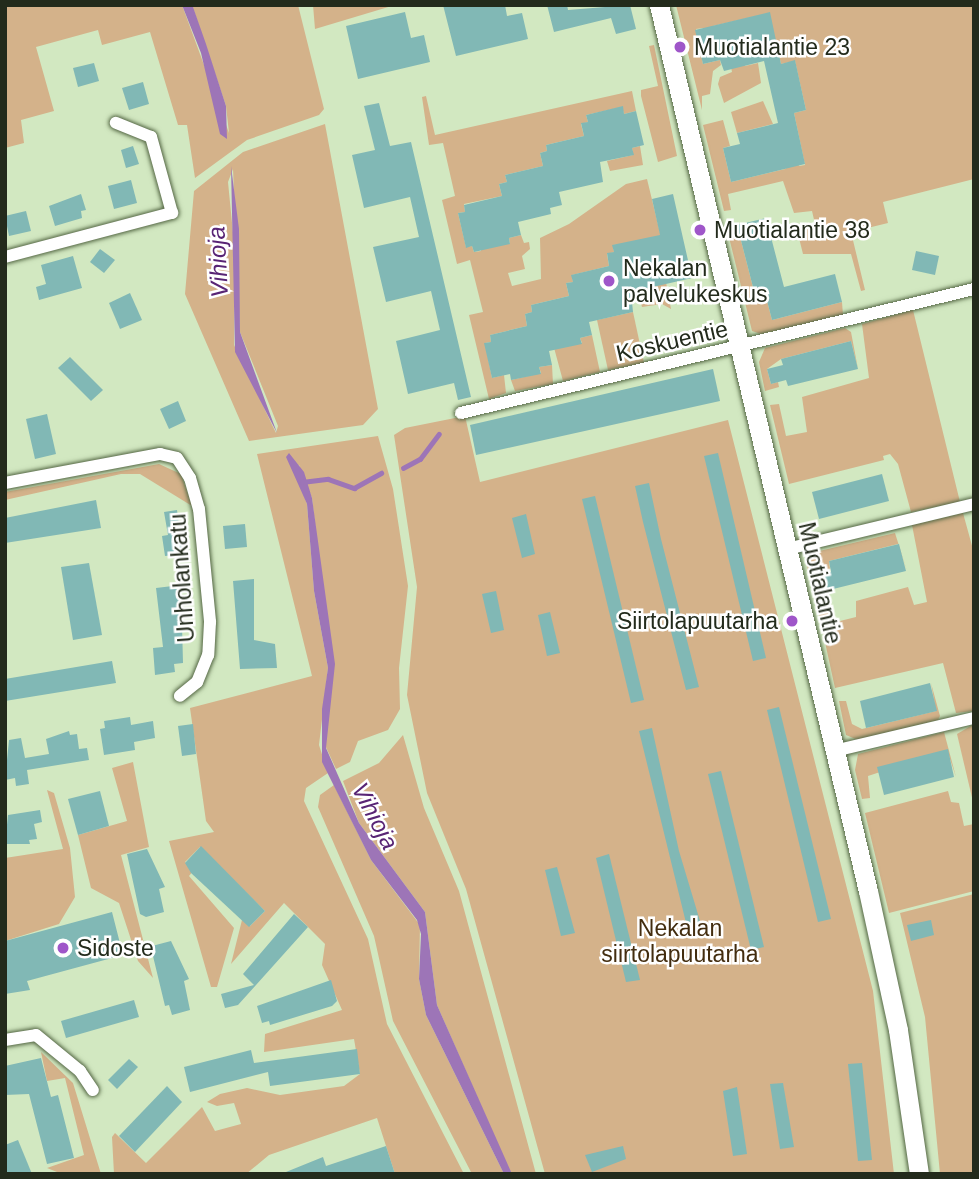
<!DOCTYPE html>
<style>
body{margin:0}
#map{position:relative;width:979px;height:1179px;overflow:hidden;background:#d2e8c1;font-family:Helvetica,sans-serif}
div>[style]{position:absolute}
.green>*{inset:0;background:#d4b28a}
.water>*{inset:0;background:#9d75b7}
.stream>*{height:4.5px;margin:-2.25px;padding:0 2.25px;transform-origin:2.25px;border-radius:2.25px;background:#9d75b7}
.building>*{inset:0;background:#81b8b5}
.roads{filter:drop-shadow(0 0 2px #546744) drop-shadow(0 0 2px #546744)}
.street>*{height:12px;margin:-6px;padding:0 6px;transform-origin:6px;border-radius:6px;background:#fff}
.secondary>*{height:19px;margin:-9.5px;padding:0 9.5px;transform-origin:9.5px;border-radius:9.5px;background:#fff}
.dots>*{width:19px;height:19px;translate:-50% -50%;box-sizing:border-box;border:4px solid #fff;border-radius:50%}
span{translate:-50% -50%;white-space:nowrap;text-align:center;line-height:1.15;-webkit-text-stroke:5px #fff;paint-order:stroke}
.poi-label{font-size:23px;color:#232b1c}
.left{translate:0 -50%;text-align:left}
.right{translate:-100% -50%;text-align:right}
.street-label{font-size:23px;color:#232b1c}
.park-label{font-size:23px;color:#432d0f}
.water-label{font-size:24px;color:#582475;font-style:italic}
.frame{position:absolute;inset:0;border:7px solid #232b1c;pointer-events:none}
</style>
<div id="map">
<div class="green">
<i style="clip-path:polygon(5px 5px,182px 5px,229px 133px,226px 106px,192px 5px,298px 5px,324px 109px,319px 115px,247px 140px,195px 178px,187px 125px,178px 125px,150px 32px,102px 45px,98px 30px,36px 47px,54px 111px,21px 120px,24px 143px,5px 148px)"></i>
<i style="clip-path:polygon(313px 5px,395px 5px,315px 29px)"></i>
<i style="clip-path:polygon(676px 5px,974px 5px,974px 179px,883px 202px,888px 223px,851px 232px,865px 290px,861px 291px,851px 254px,803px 254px,797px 230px,815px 224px,812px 211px,794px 213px,783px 181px,728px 194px,731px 210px,724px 211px,703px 125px,723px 120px,730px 146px,723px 148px,731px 182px,785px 169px,797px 160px,799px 166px,805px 165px,794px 113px,806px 110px,795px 61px,781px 64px,769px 13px,713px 26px,704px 34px,703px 28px,696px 29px,703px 64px,720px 60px,721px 65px,713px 71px,710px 94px,702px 96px,702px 110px)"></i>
<i style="clip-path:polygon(654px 45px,677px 156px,658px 162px,641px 96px,641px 90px,658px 86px,649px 46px)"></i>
<i style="clip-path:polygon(743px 59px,745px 66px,758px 63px,761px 83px,724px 103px,718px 84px,720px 77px,732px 72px,730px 62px)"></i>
<i style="clip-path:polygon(632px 91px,636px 111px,624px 114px,622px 107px,586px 115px,588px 122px,581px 124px,584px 136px,546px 145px,547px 151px,540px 153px,543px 166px,505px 175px,507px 182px,499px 184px,502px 196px,464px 204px,465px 212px,458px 213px,466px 247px,472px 246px,474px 252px,481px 251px,480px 244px,510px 244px,509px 238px,521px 235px,524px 243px,529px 242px,530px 249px,522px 256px,525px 269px,508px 273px,512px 286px,541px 279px,540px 238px,569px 224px,626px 184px,647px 179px,662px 241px,613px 245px,614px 252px,607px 254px,609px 266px,572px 275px,573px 282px,566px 283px,569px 296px,531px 305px,532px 312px,525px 314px,527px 326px,490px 335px,491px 342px,485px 343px,492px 378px,504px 375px,506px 393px,489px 399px,469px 315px,483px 312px,470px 260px,457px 264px,442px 200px,455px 196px,443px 143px,429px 145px,422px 97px,426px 96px,435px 135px)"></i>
<i style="clip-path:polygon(763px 101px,773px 124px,737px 133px,731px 112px)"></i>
<i style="clip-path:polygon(evenodd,325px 124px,378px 409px,363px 425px,249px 441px,185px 294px,194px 191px,243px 152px,325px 124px,233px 169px,240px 332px,278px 426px,276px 433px,234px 345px,234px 243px,228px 182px,233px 169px)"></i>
<i style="clip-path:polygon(640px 146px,643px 165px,610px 171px,607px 161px,633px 155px,632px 148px)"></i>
<i style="clip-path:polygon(737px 225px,755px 295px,765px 293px,772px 320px,842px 302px,843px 315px,761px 334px,752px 331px,727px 229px)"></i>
<i style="clip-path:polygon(665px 277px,671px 309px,662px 304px,642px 307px,636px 283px)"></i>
<i style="clip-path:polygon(913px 310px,960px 502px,911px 512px,898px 464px,890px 454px,883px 456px,884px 460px,789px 484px,770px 405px,779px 404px,786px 436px,807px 432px,802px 397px,869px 378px,862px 324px)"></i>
<i style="clip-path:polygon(633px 312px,644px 363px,608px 370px,597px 320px)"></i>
<i style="clip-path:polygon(845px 328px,851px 332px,858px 369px,851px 341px,781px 359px,767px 369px,771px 384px,778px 382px,779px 387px,765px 391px,759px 362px,765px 348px)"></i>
<i style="clip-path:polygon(592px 335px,600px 372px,563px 381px,553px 344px,582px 343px,580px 338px)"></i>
<i style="clip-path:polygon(552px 365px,553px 384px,515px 391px,511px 380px,541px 373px,539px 367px)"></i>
<i style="clip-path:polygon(465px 416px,480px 482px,728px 420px,873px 991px,894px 1174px,545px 1174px,466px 889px,427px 793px,407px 695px,417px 587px,394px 435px,405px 428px)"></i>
<i style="clip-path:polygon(378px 436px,393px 489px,408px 586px,399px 668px,400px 709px,388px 730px,358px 741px,350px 762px,336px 769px,325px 745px,330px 683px,328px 637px,312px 498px,299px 465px,294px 468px,307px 504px,314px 591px,328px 668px,319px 745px,328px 773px,306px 788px,304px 801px,368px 939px,387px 1024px,464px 1174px,395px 1174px,377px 1118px,269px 1155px,246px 1174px,114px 1174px,112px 1137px,115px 1133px,146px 1163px,202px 1107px,215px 1131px,241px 1124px,234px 1103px,217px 1106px,207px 1102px,220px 1094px,247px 1088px,280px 1095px,344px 1086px,360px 1074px,354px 1039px,264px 1052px,265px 1034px,342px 1010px,322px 965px,325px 944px,284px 903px,231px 964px,242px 920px,250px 926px,265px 911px,200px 847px,185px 862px,193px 871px,189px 876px,234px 928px,217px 987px,211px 987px,169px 841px,214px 832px,206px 821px,190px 708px,312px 676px,257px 454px)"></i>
<i style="clip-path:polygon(159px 464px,181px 474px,192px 506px,140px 474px,121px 474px,5px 500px,5px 492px)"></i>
<i style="clip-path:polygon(963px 513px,974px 553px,974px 711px,956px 713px,943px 663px,835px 688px,818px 610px,826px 607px,832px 623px,856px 617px,856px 601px,908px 587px,914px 605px,927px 602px,912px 525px)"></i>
<i style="clip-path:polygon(895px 533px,907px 571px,898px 544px,829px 561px,830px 569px,817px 576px,824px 596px,814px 597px,806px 562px,811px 553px)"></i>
<i style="clip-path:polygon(931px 683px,940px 716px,938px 720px,858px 740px,846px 735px,839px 701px,846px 701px,852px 724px,862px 729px,936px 711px)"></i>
<i style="clip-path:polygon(974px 724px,974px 806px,957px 734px)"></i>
<i style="clip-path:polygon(944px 732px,956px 777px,947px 750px,868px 776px,870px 798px,862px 799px,855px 770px,858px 754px)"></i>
<i style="clip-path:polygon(403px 735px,424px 808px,459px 891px,536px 1174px,512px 1174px,507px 1165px,437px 1005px,425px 912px,359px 823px,343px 781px,379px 763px)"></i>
<i style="clip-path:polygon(133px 762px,149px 847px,121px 855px,153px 978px,138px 961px,119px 903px,91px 888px,78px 835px,127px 821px,112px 768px)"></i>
<i style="clip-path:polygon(334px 785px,371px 860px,420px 925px,419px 979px,426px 1015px,504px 1174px,472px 1174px,393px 1021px,374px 936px,318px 807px,320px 795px)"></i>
<i style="clip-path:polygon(47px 790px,54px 793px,70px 848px,75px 897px,59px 924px,5px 941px,5px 858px,63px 849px)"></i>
<i style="clip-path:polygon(948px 791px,951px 802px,959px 803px,964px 826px,974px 824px,974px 891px,889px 913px,865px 813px)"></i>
<i style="clip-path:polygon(974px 894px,974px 1174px,940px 1174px,925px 1017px,900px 913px)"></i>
<i style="clip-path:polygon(41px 1052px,73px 1083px,101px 1174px,62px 1174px,47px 1168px,84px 1155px,65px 1078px,47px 1081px)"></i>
</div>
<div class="water">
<i style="clip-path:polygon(182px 5px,193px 7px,206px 44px,226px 106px,227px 139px,220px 134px,201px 53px)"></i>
<i style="clip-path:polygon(231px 166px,239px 229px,240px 332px,277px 433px,235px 352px)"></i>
<i style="clip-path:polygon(289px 453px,304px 472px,312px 498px,335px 664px,326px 748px,359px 823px,425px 912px,437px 1005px,512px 1174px,504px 1174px,426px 1015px,419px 979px,421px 934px,417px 920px,371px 860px,322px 762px,322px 709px,328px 668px,314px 591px,307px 504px,286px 457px)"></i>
</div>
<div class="stream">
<i style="left:403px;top:468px;width:19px;rotate:-28deg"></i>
<i style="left:420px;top:459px;width:31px;rotate:-53deg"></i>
<i style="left:302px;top:482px;width:26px;rotate:-7deg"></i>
<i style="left:328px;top:479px;width:28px;rotate:19deg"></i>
<i style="left:354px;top:488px;width:31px;rotate:-29deg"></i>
</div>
<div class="building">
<i style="clip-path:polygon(443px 5px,505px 5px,507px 16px,522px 13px,528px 39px,456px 56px)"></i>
<i style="clip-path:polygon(547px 5px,567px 5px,568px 10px,630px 5px,636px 29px,616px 34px,611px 18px,554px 32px)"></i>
<i style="clip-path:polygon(405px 12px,411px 38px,424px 35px,430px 62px,358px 79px,346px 26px)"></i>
<i style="clip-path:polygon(770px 12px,781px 64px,795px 60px,806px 110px,794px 113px,805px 164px,731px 182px,723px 148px,740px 144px,737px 133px,778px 123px,764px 61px,724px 71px,720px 60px,703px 64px,695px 30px)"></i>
<i style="clip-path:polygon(94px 63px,99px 81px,78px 87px,73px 68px)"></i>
<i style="clip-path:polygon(143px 82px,149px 104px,129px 110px,122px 88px)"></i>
<i style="clip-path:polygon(379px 103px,390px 146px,411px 142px,471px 397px,458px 400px,454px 383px,408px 394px,396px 341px,440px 330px,431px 291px,386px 302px,373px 247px,419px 237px,410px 197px,364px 208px,352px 155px,375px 150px,364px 106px)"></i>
<i style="clip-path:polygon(623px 106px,624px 114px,636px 111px,644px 145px,632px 148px,634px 155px,600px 162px,603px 182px,559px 192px,562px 205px,550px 208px,551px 214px,518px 222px,521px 235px,509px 238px,510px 244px,474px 252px,472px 246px,466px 248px,458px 213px,465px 212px,464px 205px,502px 196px,499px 184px,507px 182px,505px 175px,543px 166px,540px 153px,547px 151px,546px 145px,584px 136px,581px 123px,588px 122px,586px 115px)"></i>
<i style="clip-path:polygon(133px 146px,139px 164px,126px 168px,121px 150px)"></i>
<i style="clip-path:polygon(131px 180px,137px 203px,114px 209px,108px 186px)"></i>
<i style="clip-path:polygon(81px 194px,86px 210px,81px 211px,82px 218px,55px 226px,49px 206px)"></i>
<i style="clip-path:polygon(673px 194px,692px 278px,631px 292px,633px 312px,589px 322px,592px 335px,580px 338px,582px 344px,549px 351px,552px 365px,539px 367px,541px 374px,511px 380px,510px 374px,492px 378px,484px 343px,491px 342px,490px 335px,527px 326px,525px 314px,532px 312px,531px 305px,569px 296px,566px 283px,573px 282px,571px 275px,609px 266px,607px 253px,614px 252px,612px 245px,660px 235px,652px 199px)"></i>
<i style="clip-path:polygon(26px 211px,31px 231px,9px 236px,5px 216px)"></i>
<i style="clip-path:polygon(766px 218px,784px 287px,835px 274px,842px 302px,772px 320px,765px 293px,755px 295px,737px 225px)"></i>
<i style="clip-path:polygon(100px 249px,115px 260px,104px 273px,90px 262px)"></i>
<i style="clip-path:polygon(916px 251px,939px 256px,935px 275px,912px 270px)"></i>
<i style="clip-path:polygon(73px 256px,82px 288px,39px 300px,36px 287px,46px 284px,41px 265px)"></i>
<i style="clip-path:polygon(130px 293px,142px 320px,120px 329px,109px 303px)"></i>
<i style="clip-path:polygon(851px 341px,858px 369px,788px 386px,786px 380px,771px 384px,767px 369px,783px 365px,781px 359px)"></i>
<i style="clip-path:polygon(70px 357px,103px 390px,91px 401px,58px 368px)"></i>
<i style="clip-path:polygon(713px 369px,720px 401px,476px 455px,470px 425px)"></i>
<i style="clip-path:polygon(178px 401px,186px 421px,169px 429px,160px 409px)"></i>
<i style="clip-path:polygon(47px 414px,56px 454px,35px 459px,26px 419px)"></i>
<i style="clip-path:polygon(718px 453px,766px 658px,753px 661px,704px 456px)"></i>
<i style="clip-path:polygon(882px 474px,889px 501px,819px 519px,812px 492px)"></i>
<i style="clip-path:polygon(649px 483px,661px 539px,699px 687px,686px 690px,643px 522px,635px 486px)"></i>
<i style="clip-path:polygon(595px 496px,644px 700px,631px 703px,582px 499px)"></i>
<i style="clip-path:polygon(96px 500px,101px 528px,5px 543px,5px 518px)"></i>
<i style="clip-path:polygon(177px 510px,183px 554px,165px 556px,162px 536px,168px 535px,164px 512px)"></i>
<i style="clip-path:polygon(526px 514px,535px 554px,522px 558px,512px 518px)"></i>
<i style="clip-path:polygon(245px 524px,247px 547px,225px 549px,223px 526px)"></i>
<i style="clip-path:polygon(899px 544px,906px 571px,821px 592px,817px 575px,831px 572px,829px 561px)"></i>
<i style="clip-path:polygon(89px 563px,102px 635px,73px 640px,61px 567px)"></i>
<i style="clip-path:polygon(254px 579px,254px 640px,275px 644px,277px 668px,240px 669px,233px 581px)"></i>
<i style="clip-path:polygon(181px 585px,183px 663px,174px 664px,175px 672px,155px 675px,153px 648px,163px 647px,156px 588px)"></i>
<i style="clip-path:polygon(496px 591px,504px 630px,491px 633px,482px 594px)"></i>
<i style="clip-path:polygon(550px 612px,560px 653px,547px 656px,538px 615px)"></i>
<i style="clip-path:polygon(112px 661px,116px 683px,5px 701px,5px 679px)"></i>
<i style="clip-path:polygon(930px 683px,937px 711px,866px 728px,860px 701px)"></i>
<i style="clip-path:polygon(779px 707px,831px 919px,818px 922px,767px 710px)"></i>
<i style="clip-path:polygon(130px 717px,131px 725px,153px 721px,155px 738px,134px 742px,135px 750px,104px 755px,100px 729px,105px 728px,104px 721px)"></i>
<i style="clip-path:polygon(193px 724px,196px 754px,182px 756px,178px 726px)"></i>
<i style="clip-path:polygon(652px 728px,679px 851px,703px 931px,689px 935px,639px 731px)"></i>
<i style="clip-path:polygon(69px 731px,70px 735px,77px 734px,79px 749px,87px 748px,89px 760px,27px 770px,29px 784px,16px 786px,15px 778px,5px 780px,9px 740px,21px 738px,25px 758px,49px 754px,46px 739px)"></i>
<i style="clip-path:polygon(948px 749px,954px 777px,884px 795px,877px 767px)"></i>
<i style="clip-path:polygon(721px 771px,764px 947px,751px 950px,708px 774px)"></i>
<i style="clip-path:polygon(100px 791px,109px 826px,78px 835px,68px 799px)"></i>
<i style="clip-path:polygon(40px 810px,42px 822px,34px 824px,37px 839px,29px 840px,30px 844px,5px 844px,8px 815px)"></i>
<i style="clip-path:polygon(201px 846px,265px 911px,249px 927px,191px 873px,185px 863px)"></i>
<i style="clip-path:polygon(147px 849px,165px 887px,159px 889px,164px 912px,146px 917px,140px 914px,127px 854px)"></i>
<i style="clip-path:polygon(609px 854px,640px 980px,626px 982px,596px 858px)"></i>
<i style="clip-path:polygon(557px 867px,575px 933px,561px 936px,545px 870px)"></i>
<i style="clip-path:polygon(112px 912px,123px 955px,27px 981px,30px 990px,5px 994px,5px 941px)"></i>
<i style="clip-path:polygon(294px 914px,308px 927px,238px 1005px,225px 1008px,221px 994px,254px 985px,243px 974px)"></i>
<i style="clip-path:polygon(931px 920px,934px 935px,911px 941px,907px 925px)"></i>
<i style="clip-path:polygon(171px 941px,189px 979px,184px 981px,190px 1010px,172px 1015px,169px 1005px,165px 1006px,152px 952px,152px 946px)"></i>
<i style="clip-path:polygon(331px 980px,337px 1001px,332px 1006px,270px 1025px,269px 1021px,262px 1023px,257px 1006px)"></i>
<i style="clip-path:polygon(134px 1000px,139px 1017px,66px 1038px,61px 1021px)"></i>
<i style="clip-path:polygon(357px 1049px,360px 1074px,270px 1086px,268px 1072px,190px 1092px,184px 1067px,251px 1050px,254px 1063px)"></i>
<i style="clip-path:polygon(41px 1058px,51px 1097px,58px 1095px,74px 1158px,47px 1164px,29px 1094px,5px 1095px,5px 1066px)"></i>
<i style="clip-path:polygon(129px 1059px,138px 1067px,117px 1089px,108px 1080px)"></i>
<i style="clip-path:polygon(862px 1063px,872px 1160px,858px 1161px,848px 1064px)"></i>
<i style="clip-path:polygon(783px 1083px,794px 1147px,780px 1149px,770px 1084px)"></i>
<i style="clip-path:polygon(167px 1086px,182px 1102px,135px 1152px,119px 1136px)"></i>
<i style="clip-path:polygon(737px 1087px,747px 1154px,733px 1156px,723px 1091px)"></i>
<i style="clip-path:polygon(18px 1140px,32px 1174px,5px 1174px,5px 1145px)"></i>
<i style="clip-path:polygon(386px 1146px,395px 1174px,281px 1174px,323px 1157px,326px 1166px)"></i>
<i style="clip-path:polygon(623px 1146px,626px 1159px,592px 1172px,585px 1155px)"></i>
</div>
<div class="roads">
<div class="street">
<i style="left:5px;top:257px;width:173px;rotate:-14.8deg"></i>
<i style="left:172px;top:213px;width:79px;rotate:-105.4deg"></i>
<i style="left:151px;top:137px;width:38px;rotate:-158deg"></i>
<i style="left:461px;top:413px;width:528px;rotate:-13.59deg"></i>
<i style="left:5px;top:483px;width:158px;rotate:-10.6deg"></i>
<i style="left:160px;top:454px;width:17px;rotate:13deg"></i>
<i style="left:177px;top:458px;width:24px;rotate:57deg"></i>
<i style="left:190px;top:478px;width:32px;rotate:74deg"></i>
<i style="left:199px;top:509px;width:114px;rotate:84.4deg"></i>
<i style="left:210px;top:622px;width:33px;rotate:93deg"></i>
<i style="left:208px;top:655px;width:29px;rotate:112deg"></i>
<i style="left:197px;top:682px;width:22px;rotate:141deg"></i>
<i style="left:787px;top:549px;width:192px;rotate:-13.5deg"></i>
<i style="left:834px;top:751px;width:144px;rotate:-13.3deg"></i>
<i style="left:5px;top:1040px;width:31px;rotate:-9deg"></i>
<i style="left:36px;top:1035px;width:57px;rotate:39.3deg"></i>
<i style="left:80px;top:1071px;width:23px;rotate:56deg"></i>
</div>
<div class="secondary">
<i style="left:659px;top:5px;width:910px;rotate:76.73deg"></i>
<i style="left:868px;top:891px;width:142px;rotate:77.8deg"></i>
<i style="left:898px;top:1030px;width:146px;rotate:81.7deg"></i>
</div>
</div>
<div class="dots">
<i style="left:680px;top:47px;background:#9f56c9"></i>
<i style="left:700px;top:230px;background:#9f56c9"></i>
<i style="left:609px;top:281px;background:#9f56c9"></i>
<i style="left:792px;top:621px;background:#9f56c9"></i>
<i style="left:63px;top:948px;background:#9f56c9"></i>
</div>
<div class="poi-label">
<span class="left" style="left:694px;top:47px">Muotialantie 23</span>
<span class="left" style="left:714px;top:230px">Muotialantie 38</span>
<span class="left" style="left:623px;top:281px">Nekalan<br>palvelukeskus</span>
<span class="right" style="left:778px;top:621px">Siirtolapuutarha</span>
<span class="left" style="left:77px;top:948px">Sidoste</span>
</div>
<div class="street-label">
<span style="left:672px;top:341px;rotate:-13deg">Koskuentie</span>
<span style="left:182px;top:578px;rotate:-94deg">Unholankatu</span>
<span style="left:820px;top:583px;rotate:77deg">Muotialantie</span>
</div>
<div class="park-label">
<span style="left:680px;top:941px">Nekalan<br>siirtolapuutarha</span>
</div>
<div class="water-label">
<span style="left:218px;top:262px;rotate:-93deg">Vihioja</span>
<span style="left:375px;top:816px;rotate:62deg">Vihioja</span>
</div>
<div class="frame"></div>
</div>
